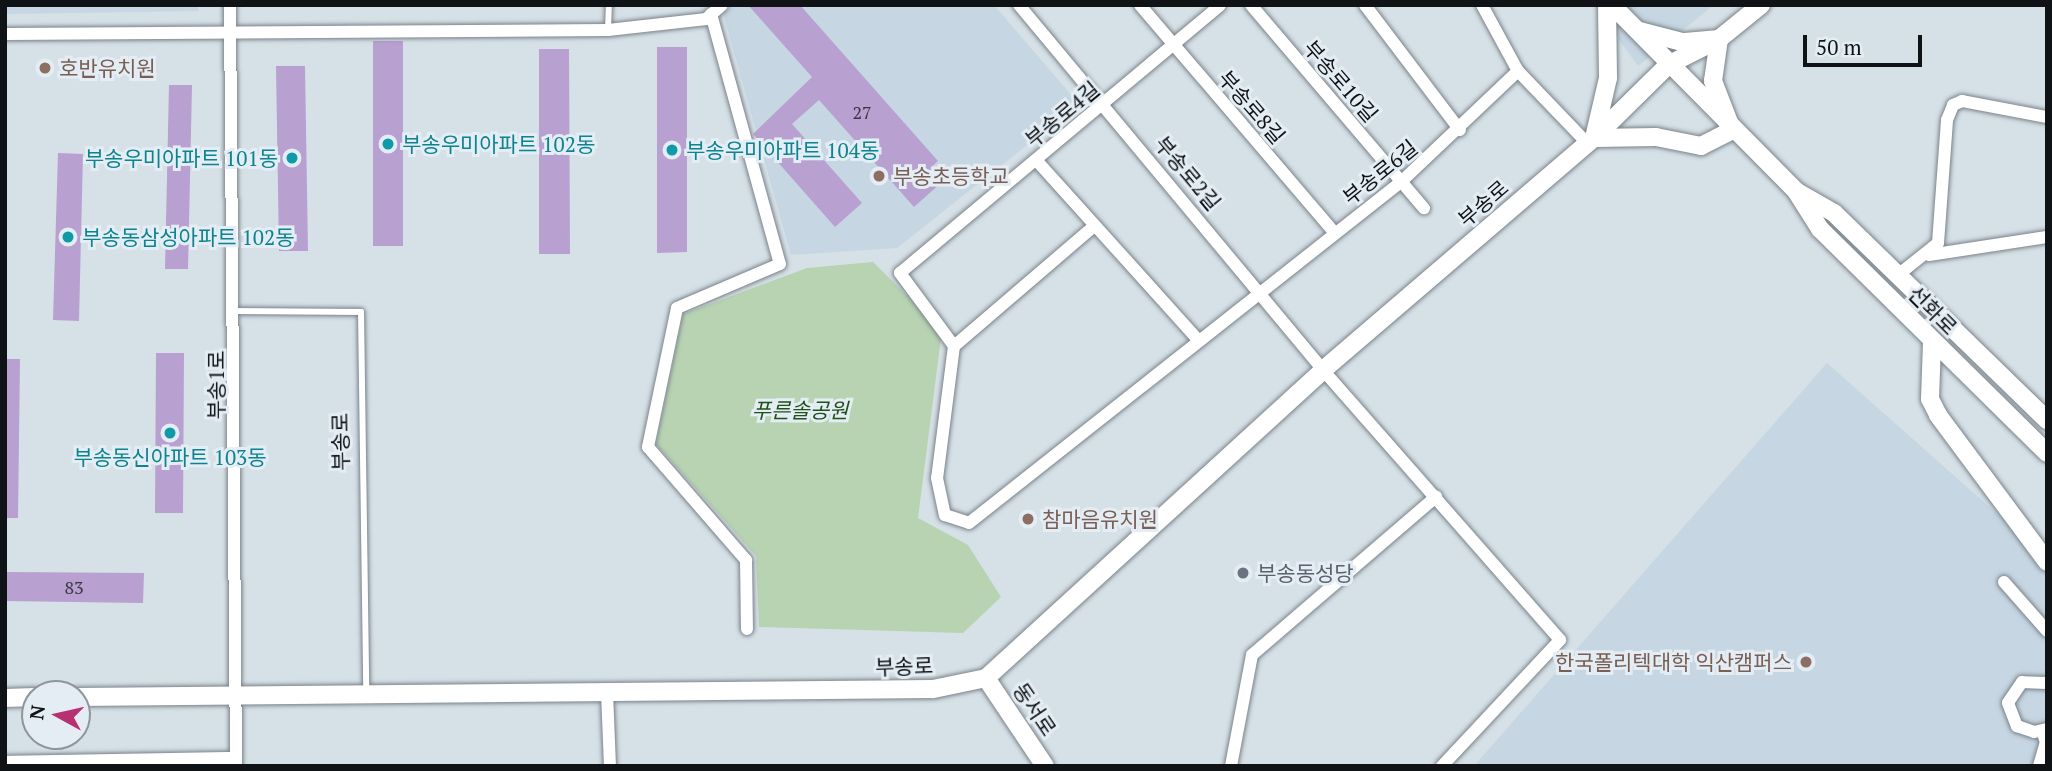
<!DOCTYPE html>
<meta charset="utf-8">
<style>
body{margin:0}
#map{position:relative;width:2052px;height:771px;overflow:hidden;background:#d6e0e7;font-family:"PT Serif","Noto Sans KR",serif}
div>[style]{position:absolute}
.built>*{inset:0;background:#c6d6e2}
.green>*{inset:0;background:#b7d3b2}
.building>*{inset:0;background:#b8a0d0}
.roads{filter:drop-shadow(0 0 2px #7a8389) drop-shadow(0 0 2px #7a8389)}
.lane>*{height:6px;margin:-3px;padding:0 3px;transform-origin:3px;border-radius:3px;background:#fff}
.street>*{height:12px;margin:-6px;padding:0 6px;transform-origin:6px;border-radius:6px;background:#fff}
.secondary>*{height:18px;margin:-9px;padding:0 9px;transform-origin:9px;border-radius:9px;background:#fff}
.dots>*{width:19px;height:19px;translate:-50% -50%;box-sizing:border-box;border:4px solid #e4edf4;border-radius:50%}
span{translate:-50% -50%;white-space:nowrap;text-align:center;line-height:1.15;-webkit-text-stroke:6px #e4edf4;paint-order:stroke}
.number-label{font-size:18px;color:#3a3644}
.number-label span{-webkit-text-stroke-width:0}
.education-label{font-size:21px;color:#785e54}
.left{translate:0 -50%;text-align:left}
.right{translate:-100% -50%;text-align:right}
.street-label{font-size:21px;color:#101316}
.culture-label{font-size:21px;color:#0d838f}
.park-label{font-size:21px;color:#1f5118;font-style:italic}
.worship-label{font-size:21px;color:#5b616d}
.frame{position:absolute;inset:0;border:7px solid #101316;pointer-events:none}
.north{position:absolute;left:21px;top:680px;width:70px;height:70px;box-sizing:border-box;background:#e4edf4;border:2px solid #8f969b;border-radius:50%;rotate:278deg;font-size:19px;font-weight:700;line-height:28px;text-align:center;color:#101316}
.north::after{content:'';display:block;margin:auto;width:24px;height:32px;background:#b73071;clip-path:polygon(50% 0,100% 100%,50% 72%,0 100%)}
.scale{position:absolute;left:1803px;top:35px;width:119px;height:32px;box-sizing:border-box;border:4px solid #101316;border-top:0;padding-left:9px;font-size:21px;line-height:24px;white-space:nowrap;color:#101316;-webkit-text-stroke:5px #e4edf4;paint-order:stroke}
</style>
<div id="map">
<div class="built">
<i style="clip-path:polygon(5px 5px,198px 5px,198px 11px,5px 14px)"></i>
<i style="clip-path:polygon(734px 5px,994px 5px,1079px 104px,897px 248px,791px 255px,723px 13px)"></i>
<i style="clip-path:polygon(1594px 5px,1714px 5px,1638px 66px)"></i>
<i style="clip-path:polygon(1827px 363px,2047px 558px,2047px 766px,1474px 766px)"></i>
</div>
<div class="green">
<i style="clip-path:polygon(873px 262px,942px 330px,918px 518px,968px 545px,1001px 597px,963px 633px,759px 627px,756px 556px,656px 444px,683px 314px,807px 268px)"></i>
</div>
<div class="building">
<i style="clip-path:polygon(748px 5px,800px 5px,938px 161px,930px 168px,942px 182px,914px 207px,819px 100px,792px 124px,862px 203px,835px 227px,753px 134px,812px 77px)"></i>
<i style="clip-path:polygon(373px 41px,403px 41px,403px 246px,373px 246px)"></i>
<i style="clip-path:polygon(657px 47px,687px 47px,687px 252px,657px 253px)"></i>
<i style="clip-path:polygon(539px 49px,569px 49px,570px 254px,539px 254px)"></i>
<i style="clip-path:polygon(276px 66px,305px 66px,308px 251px,279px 251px)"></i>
<i style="clip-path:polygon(169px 85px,192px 85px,188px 269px,165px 269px)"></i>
<i style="clip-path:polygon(58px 153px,83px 154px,79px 321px,53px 320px)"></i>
<i style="clip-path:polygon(156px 353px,184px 353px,183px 513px,155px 513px)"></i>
<i style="clip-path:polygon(5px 359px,20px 359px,18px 518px,5px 518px)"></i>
<i style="clip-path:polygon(5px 572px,144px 573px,143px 603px,5px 601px)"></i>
</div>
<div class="roads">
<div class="lane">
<i style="left:608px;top:30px;width:25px;rotate:-88deg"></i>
<i style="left:236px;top:311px;width:125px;rotate:0.5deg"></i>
<i style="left:361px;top:312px;width:381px;rotate:89.2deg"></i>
</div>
<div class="street">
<i style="left:230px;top:5px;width:761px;rotate:89.55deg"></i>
<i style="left:1019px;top:5px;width:475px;rotate:50.2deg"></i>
<i style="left:1323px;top:370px;width:359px;rotate:48.7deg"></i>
<i style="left:1560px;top:640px;width:173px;rotate:133.1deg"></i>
<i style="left:1140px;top:5px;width:300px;rotate:49.5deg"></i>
<i style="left:1251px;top:5px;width:267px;rotate:49.6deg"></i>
<i style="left:1365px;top:5px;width:157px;rotate:52.8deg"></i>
<i style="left:1482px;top:5px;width:75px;rotate:61.4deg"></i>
<i style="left:1518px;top:71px;width:100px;rotate:46.2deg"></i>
<i style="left:711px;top:14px;width:259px;rotate:74.6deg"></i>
<i style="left:780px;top:264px;width:112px;rotate:156.9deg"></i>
<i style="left:677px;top:308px;width:142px;rotate:101.8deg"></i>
<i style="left:648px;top:447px;width:150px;rotate:49.1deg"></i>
<i style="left:746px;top:560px;width:69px;rotate:89.2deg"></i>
<i style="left:5px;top:34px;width:603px;rotate:-0.38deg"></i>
<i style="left:608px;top:30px;width:99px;rotate:-6.4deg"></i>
<i style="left:706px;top:19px;width:21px;rotate:-41deg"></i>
<i style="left:1037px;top:161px;width:242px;rotate:48deg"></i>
<i style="left:1093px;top:227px;width:183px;rotate:139.4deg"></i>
<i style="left:954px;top:346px;width:133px;rotate:97.3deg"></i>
<i style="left:937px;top:478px;width:38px;rotate:78deg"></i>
<i style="left:945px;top:515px;width:25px;rotate:18deg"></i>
<i style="left:969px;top:523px;width:552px;rotate:-38.3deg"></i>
<i style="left:1402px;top:181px;width:160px;rotate:-43.5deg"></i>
<i style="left:1929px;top:255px;width:119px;rotate:-8.7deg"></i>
<i style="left:1898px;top:275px;width:51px;rotate:-38.7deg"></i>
<i style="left:1938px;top:243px;width:123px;rotate:-85.8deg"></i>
<i style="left:1947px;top:120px;width:16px;rotate:-68deg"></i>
<i style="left:1953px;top:105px;width:10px;rotate:-24deg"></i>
<i style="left:1962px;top:101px;width:86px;rotate:10.7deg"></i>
<i style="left:954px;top:346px;width:91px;rotate:-126.5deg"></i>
<i style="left:900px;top:273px;width:417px;rotate:-39.9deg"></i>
<i style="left:2004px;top:582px;width:65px;rotate:48.7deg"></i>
<i style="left:2047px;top:683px;width:25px;rotate:-178deg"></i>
<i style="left:2022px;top:682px;width:25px;rotate:124deg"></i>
<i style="left:2008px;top:703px;width:25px;rotate:69deg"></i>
<i style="left:2017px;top:726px;width:18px;rotate:19deg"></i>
<i style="left:2034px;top:732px;width:13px;rotate:-13deg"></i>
<i style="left:607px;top:692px;width:74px;rotate:87.7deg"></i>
<i style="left:5px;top:762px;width:231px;rotate:-1deg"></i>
<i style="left:1231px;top:766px;width:113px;rotate:-79.3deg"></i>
<i style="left:1252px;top:655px;width:243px;rotate:-40.7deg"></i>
<i style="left:2039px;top:766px;width:25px;rotate:-74deg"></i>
<i style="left:2046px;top:742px;width:12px;rotate:-110deg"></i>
</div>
<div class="secondary">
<i style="left:1607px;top:5px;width:73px;rotate:89.2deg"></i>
<i style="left:1608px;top:78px;width:62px;rotate:103.1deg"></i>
<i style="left:1594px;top:138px;width:62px;rotate:-0.9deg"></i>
<i style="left:1656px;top:137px;width:46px;rotate:11.3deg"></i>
<i style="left:1701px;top:146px;width:35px;rotate:-27deg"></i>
<i style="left:1732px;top:130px;width:53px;rotate:-111.2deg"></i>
<i style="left:1713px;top:81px;width:42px;rotate:-81.9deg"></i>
<i style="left:1719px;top:39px;width:37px;rotate:175deg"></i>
<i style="left:1682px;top:42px;width:43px;rotate:-165.3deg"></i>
<i style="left:1612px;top:5px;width:262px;rotate:45.3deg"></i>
<i style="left:1796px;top:191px;width:45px;rotate:57.7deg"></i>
<i style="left:1820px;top:229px;width:319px;rotate:44.6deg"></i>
<i style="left:1799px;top:193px;width:40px;rotate:29.7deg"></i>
<i style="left:1834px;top:213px;width:297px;rotate:44.2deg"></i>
<i style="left:1932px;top:342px;width:57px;rotate:92deg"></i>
<i style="left:1930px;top:399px;width:18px;rotate:63deg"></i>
<i style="left:1938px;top:415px;width:183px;rotate:53.4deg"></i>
<i style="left:986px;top:678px;width:106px;rotate:56.2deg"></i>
<i style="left:77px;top:697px;width:856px;rotate:-0.54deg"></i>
<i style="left:933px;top:689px;width:54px;rotate:-11.7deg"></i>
<i style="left:986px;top:678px;width:457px;rotate:-42.4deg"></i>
<i style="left:1323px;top:370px;width:357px;rotate:-40.6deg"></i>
<i style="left:1594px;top:138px;width:104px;rotate:-44.6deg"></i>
<i style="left:1668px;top:65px;width:57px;rotate:-27deg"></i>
<i style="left:1719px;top:39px;width:54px;rotate:-39deg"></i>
<i style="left:5px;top:698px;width:30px;rotate:-2deg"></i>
</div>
</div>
<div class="dots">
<i style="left:45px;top:68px;background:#8d6e63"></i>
<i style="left:388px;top:144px;background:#0f9aa8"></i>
<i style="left:672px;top:150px;background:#0f9aa8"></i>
<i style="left:292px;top:158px;background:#0f9aa8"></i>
<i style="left:879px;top:176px;background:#8d6e63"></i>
<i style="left:68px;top:237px;background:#0f9aa8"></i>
<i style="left:170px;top:433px;background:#0f9aa8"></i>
<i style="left:1028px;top:519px;background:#8d6e63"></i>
<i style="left:1243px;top:573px;background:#6b7280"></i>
<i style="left:1806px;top:662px;background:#8d6e63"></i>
</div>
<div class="number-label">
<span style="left:862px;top:112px">27</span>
<span style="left:74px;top:587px">83</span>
</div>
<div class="education-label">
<span class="left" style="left:59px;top:68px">호반유치원</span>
<span class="left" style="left:893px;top:176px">부송초등학교</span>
<span class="left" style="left:1042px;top:519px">참마음유치원</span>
<span class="right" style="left:1792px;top:662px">한국폴리텍대학 익산캠퍼스</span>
</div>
<div class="street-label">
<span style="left:1341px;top:81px;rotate:49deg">부송로10길</span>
<span style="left:1252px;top:107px;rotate:49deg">부송로8길</span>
<span style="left:1062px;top:114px;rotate:-40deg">부송로4길</span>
<span style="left:1380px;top:172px;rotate:-39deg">부송로6길</span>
<span style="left:1188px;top:173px;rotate:50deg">부송로2길</span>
<span style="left:1483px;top:203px;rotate:-41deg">부송로</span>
<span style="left:1933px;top:310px;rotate:45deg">선화로</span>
<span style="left:216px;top:385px;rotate:-90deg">부송1로</span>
<span style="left:340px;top:442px;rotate:-91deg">부송로</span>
<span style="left:904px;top:666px;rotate:-2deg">부송로</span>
<span style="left:1035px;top:709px;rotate:56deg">동서로</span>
</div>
<div class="culture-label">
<span class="left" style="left:402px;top:144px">부송우미아파트 102동</span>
<span class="left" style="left:686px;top:150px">부송우미아파트 104동</span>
<span class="right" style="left:278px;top:158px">부송우미아파트 101동</span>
<span class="left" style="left:82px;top:237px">부송동삼성아파트 102동</span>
<span style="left:170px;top:457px">부송동신아파트 103동</span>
</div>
<div class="park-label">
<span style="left:800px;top:410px">푸른솔공원</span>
</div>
<div class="worship-label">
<span class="left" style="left:1257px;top:573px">부송동성당</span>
</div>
<div class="frame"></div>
<div class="north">N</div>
<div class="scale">50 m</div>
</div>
